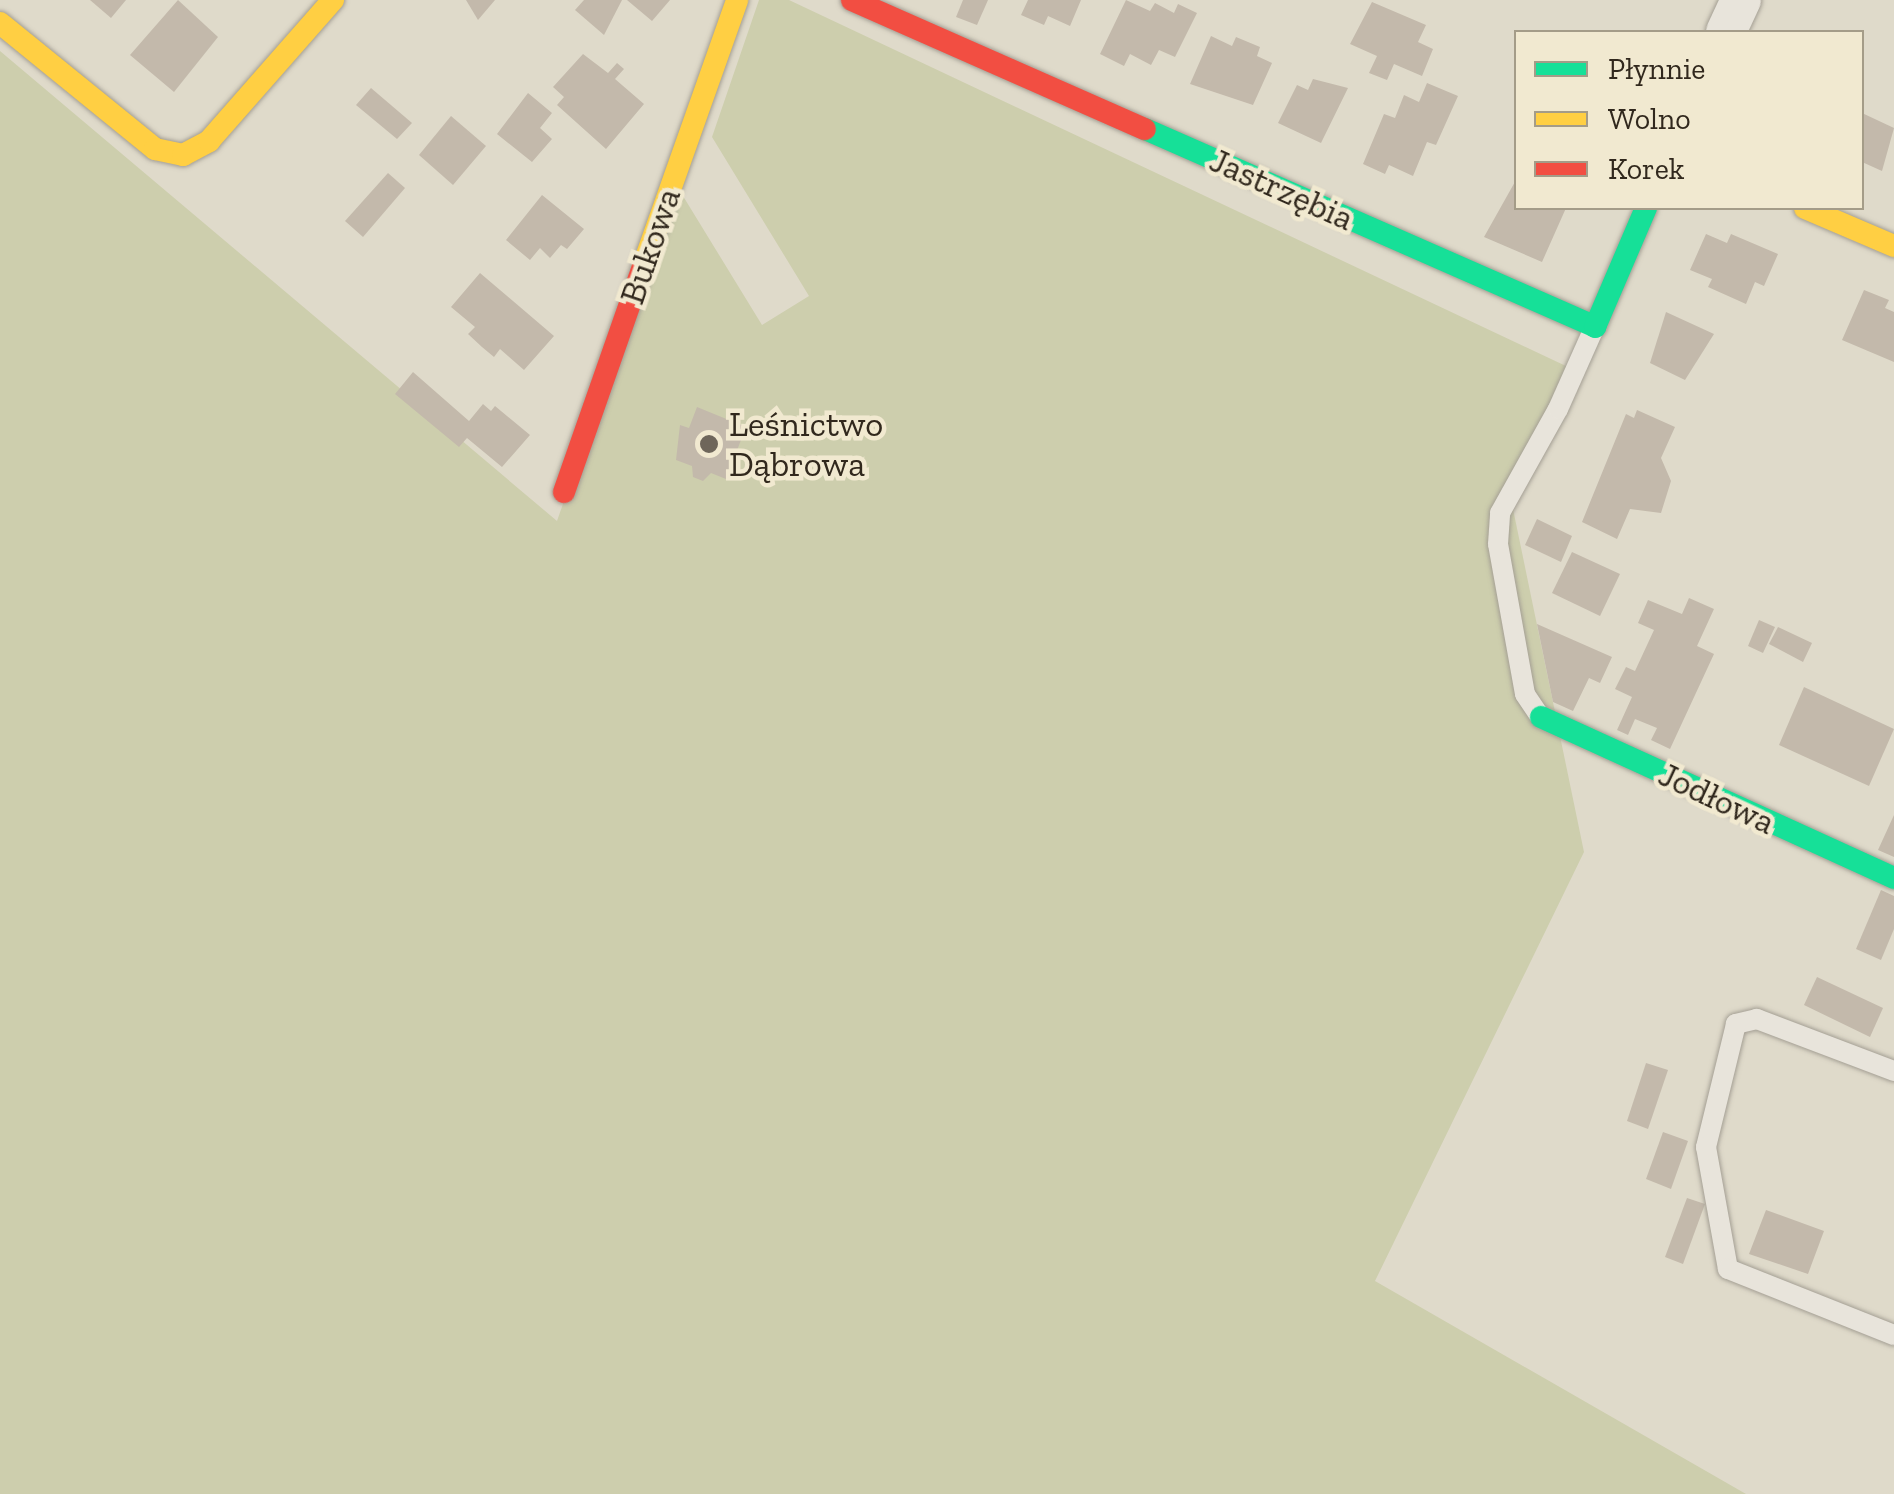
<!DOCTYPE html>
<meta charset="utf-8">
<style>
body{margin:0}
#map{position:relative;width:1894px;height:1494px;overflow:hidden;background:#dfdaca;font-family:"Zilla Slab",serif}
div>[style]{position:absolute}
.green>*{inset:0;background:#cdcead}
.building>*{inset:0;background:#c3b9ab}
.roads{filter:drop-shadow(0 0 2px #a49f94) drop-shadow(0 0 2px #a49f94)}
.lane>*{height:20px;margin:-10px;padding:0 10px;transform-origin:10px;border-radius:10px;background:#e8e4db}
.street>*{height:40px;margin:-20px;padding:0 20px;transform-origin:20px;border-radius:20px;background:#e8e4db}
.fast>*{height:22px;margin:-11px;padding:0 11px;transform-origin:11px;border-radius:11px;background:#16e098}
.slow>*{height:22px;margin:-11px;padding:0 11px;transform-origin:11px;border-radius:11px;background:#ffcf43}
.jam>*{height:22px;margin:-11px;padding:0 11px;transform-origin:11px;border-radius:11px;background:#f24e42}
.dots>*{width:28px;height:28px;translate:-50% -50%;box-sizing:border-box;border:5px solid #f1e9d0;border-radius:50%}
span{translate:-50% -50%;white-space:nowrap;text-align:center;line-height:1.15;-webkit-text-stroke:9px #f1e9d0;paint-order:stroke}
.street-label{font-size:35px;color:#31281d}
.poi-label{font-size:35px;color:#31281d}
.left{translate:0 -50%;text-align:left}
.legend{position:absolute;left:1514px;top:30px;width:350px;height:180px;box-sizing:border-box;background:#f1e9d0;border:2px solid #a49c88;margin:0;padding:12px 18px;list-style:none;font-size:30px;color:#31281d}
.legend li{display:flex;align-items:center;gap:20px;height:50px}
.legend b{width:50px;border:2px solid #a49c88}
</style>
<div id="map">
<div class="green">
<i style="clip-path:polygon(759px 0,789px 0,1568px 367px,1513px 509px,1584px 852px,1375px 1281px,1746px 1494px,0 1494px,0 51px,557px 521px,675px 183px,762px 325px,809px 296px,712px 137px)"></i>
</div>
<div class="building">
<i style="clip-path:polygon(90px 0,126px 0,111px 18px)"></i>
<i style="clip-path:polygon(178px 0,218px 37px,174px 92px,130px 55px)"></i>
<i style="clip-path:polygon(466px 0,495px 0,478px 20px)"></i>
<i style="clip-path:polygon(584px 0,622px 0,604px 35px,575px 10px)"></i>
<i style="clip-path:polygon(627px 0,670px 0,652px 21px)"></i>
<i style="clip-path:polygon(963px 0,988px 0,977px 25px,956px 17px)"></i>
<i style="clip-path:polygon(1028px 0,1081px 0,1070px 26px,1048px 16px,1044px 25px,1021px 15px)"></i>
<i style="clip-path:polygon(1126px 0,1150px 11px,1155px 3px,1174px 13px,1178px 4px,1197px 13px,1175px 57px,1159px 50px,1151px 65px,1130px 54px,1124px 66px,1100px 54px)"></i>
<i style="clip-path:polygon(1372px 2px,1426px 25px,1418px 42px,1433px 49px,1422px 76px,1394px 64px,1387px 80px,1369px 73px,1377px 56px,1350px 44px)"></i>
<i style="clip-path:polygon(1211px 36px,1232px 46px,1236px 37px,1260px 47px,1257px 56px,1272px 63px,1253px 105px,1190px 84px)"></i>
<i style="clip-path:polygon(583px 54px,608px 73px,617px 63px,624px 69px,615px 79px,644px 104px,606px 149px,557px 105px,564px 97px,553px 87px)"></i>
<i style="clip-path:polygon(1313px 79px,1348px 88px,1321px 143px,1278px 123px,1297px 85px,1308px 90px)"></i>
<i style="clip-path:polygon(1427px 83px,1458px 96px,1436px 145px,1427px 142px,1413px 176px,1389px 165px,1385px 174px,1363px 164px,1384px 114px,1395px 118px,1404px 95px,1419px 102px)"></i>
<i style="clip-path:polygon(371px 88px,412px 123px,397px 139px,356px 105px)"></i>
<i style="clip-path:polygon(528px 93px,552px 113px,540px 128px,552px 139px,532px 162px,497px 134px)"></i>
<i style="clip-path:polygon(1862px 113px,1894px 128px,1882px 171px,1862px 162px)"></i>
<i style="clip-path:polygon(451px 116px,486px 146px,453px 185px,419px 155px)"></i>
<i style="clip-path:polygon(388px 173px,405px 188px,363px 237px,345px 221px)"></i>
<i style="clip-path:polygon(1516px 180px,1516px 208px,1566px 208px,1542px 262px,1484px 237px)"></i>
<i style="clip-path:polygon(542px 195px,584px 229px,567px 249px,561px 245px,550px 258px,540px 248px,530px 260px,506px 240px)"></i>
<i style="clip-path:polygon(1706px 234px,1727px 243px,1731px 234px,1778px 254px,1764px 286px,1755px 282px,1746px 304px,1708px 287px,1712px 279px,1690px 270px)"></i>
<i style="clip-path:polygon(480px 273px,554px 336px,524px 370px,500px 349px,494px 357px,482px 347px,468px 334px,475px 327px,451px 307px)"></i>
<i style="clip-path:polygon(1864px 290px,1889px 300px,1885px 308px,1894px 312px,1894px 362px,1842px 340px)"></i>
<i style="clip-path:polygon(1666px 312px,1714px 334px,1685px 380px,1650px 363px)"></i>
<i style="clip-path:polygon(413px 372px,469px 421px,483px 404px,491px 411px,495px 406px,530px 435px,502px 467px,467px 438px,459px 447px,395px 394px)"></i>
<i style="clip-path:polygon(697px 407px,746px 427px,726px 479px,711px 473px,703px 481px,693px 477px,692px 466px,676px 460px,680px 425px,689px 428px)"></i>
<i style="clip-path:polygon(1637px 410px,1675px 427px,1661px 458px,1671px 481px,1661px 513px,1630px 509px,1617px 539px,1582px 522px,1626px 414px,1634px 418px)"></i>
<i style="clip-path:polygon(1537px 519px,1572px 536px,1561px 562px,1525px 545px)"></i>
<i style="clip-path:polygon(1572px 552px,1620px 574px,1600px 616px,1552px 593px)"></i>
<i style="clip-path:polygon(1689px 598px,1714px 609px,1697px 646px,1714px 654px,1670px 749px,1651px 740px,1657px 728px,1635px 719px,1628px 735px,1617px 730px,1632px 697px,1615px 689px,1626px 667px,1635px 671px,1654px 630px,1638px 623px,1648px 600px,1682px 614px)"></i>
<i style="clip-path:polygon(1759px 620px,1775px 627px,1763px 653px,1748px 646px)"></i>
<i style="clip-path:polygon(1537px 624px,1612px 657px,1600px 683px,1589px 678px,1573px 711px,1553px 702px)"></i>
<i style="clip-path:polygon(1778px 627px,1812px 643px,1803px 662px,1769px 644px)"></i>
<i style="clip-path:polygon(1804px 687px,1894px 729px,1869px 786px,1779px 745px)"></i>
<i style="clip-path:polygon(1894px 815px,1894px 857px,1878px 850px)"></i>
<i style="clip-path:polygon(1881px 890px,1894px 896px,1894px 929px,1881px 960px,1856px 949px)"></i>
<i style="clip-path:polygon(1817px 977px,1883px 1008px,1870px 1037px,1804px 1005px)"></i>
<i style="clip-path:polygon(1646px 1063px,1668px 1070px,1648px 1129px,1627px 1121px)"></i>
<i style="clip-path:polygon(1663px 1132px,1688px 1141px,1671px 1189px,1646px 1179px)"></i>
<i style="clip-path:polygon(1687px 1198px,1705px 1204px,1683px 1264px,1665px 1257px)"></i>
<i style="clip-path:polygon(1766px 1210px,1824px 1231px,1808px 1274px,1749px 1254px)"></i>
</div>
<div class="roads">
<div class="lane">
<i style="left:1539px;top:715px;width:25px;rotate:-124deg"></i>
<i style="left:1525px;top:694px;width:152px;rotate:-100.2deg"></i>
<i style="left:1498px;top:544px;width:31px;rotate:-86deg"></i>
<i style="left:1500px;top:513px;width:119px;rotate:-60.9deg"></i>
<i style="left:1558px;top:409px;width:89px;rotate:-66deg"></i>
<i style="left:1894px;top:1071px;width:147px;rotate:-159.2deg"></i>
<i style="left:1757px;top:1019px;width:22px;rotate:167deg"></i>
<i style="left:1736px;top:1024px;width:127px;rotate:103.7deg"></i>
<i style="left:1706px;top:1147px;width:124px;rotate:79.8deg"></i>
<i style="left:1728px;top:1269px;width:179px;rotate:21.7deg"></i>
</div>
<div class="street">
<i style="left:1726px;top:32px;width:35px;rotate:-65deg"></i>
</div>
<div class="fast">
<i style="left:1145px;top:129px;width:492px;rotate:23.7deg"></i>
<i style="left:1595px;top:327px;width:129px;rotate:-66.8deg"></i>
<i style="left:1541px;top:717px;width:388px;rotate:24.5deg"></i>
</div>
<div class="slow">
<i style="left:0;top:23px;width:200px;rotate:39.1deg"></i>
<i style="left:155px;top:149px;width:29px;rotate:12deg"></i>
<i style="left:183px;top:155px;width:30px;rotate:-28deg"></i>
<i style="left:209px;top:141px;width:188px;rotate:-48.7deg"></i>
<i style="left:1805px;top:208px;width:97px;rotate:23.1deg"></i>
<i style="left:643px;top:266px;width:282px;rotate:-70.5deg"></i>
</div>
<div class="jam">
<i style="left:852px;top:0;width:320px;rotate:23.8deg"></i>
<i style="left:564px;top:492px;width:239px;rotate:-70.7deg"></i>
</div>
</div>
<div class="dots">
<i style="left:709px;top:444px;background:#6e665a"></i>
</div>
<div class="street-label">
<span style="left:1282px;top:189px;rotate:24deg">Jastrzębia</span>
<span style="left:650px;top:246px;rotate:-71deg">Bukowa</span>
<span style="left:1717px;top:798px;rotate:25deg">Jodłowa</span>
</div>
<div class="poi-label">
<span class="left" style="left:729px;top:444px">Leśnictwo<br>Dąbrowa</span>
</div>
<ul class="legend">
<li><b style="height:12px;background:#16e098"></b>Płynnie</li>
<li><b style="height:12px;background:#ffcf43"></b>Wolno</li>
<li><b style="height:12px;background:#f24e42"></b>Korek</li>
</ul>
</div>
